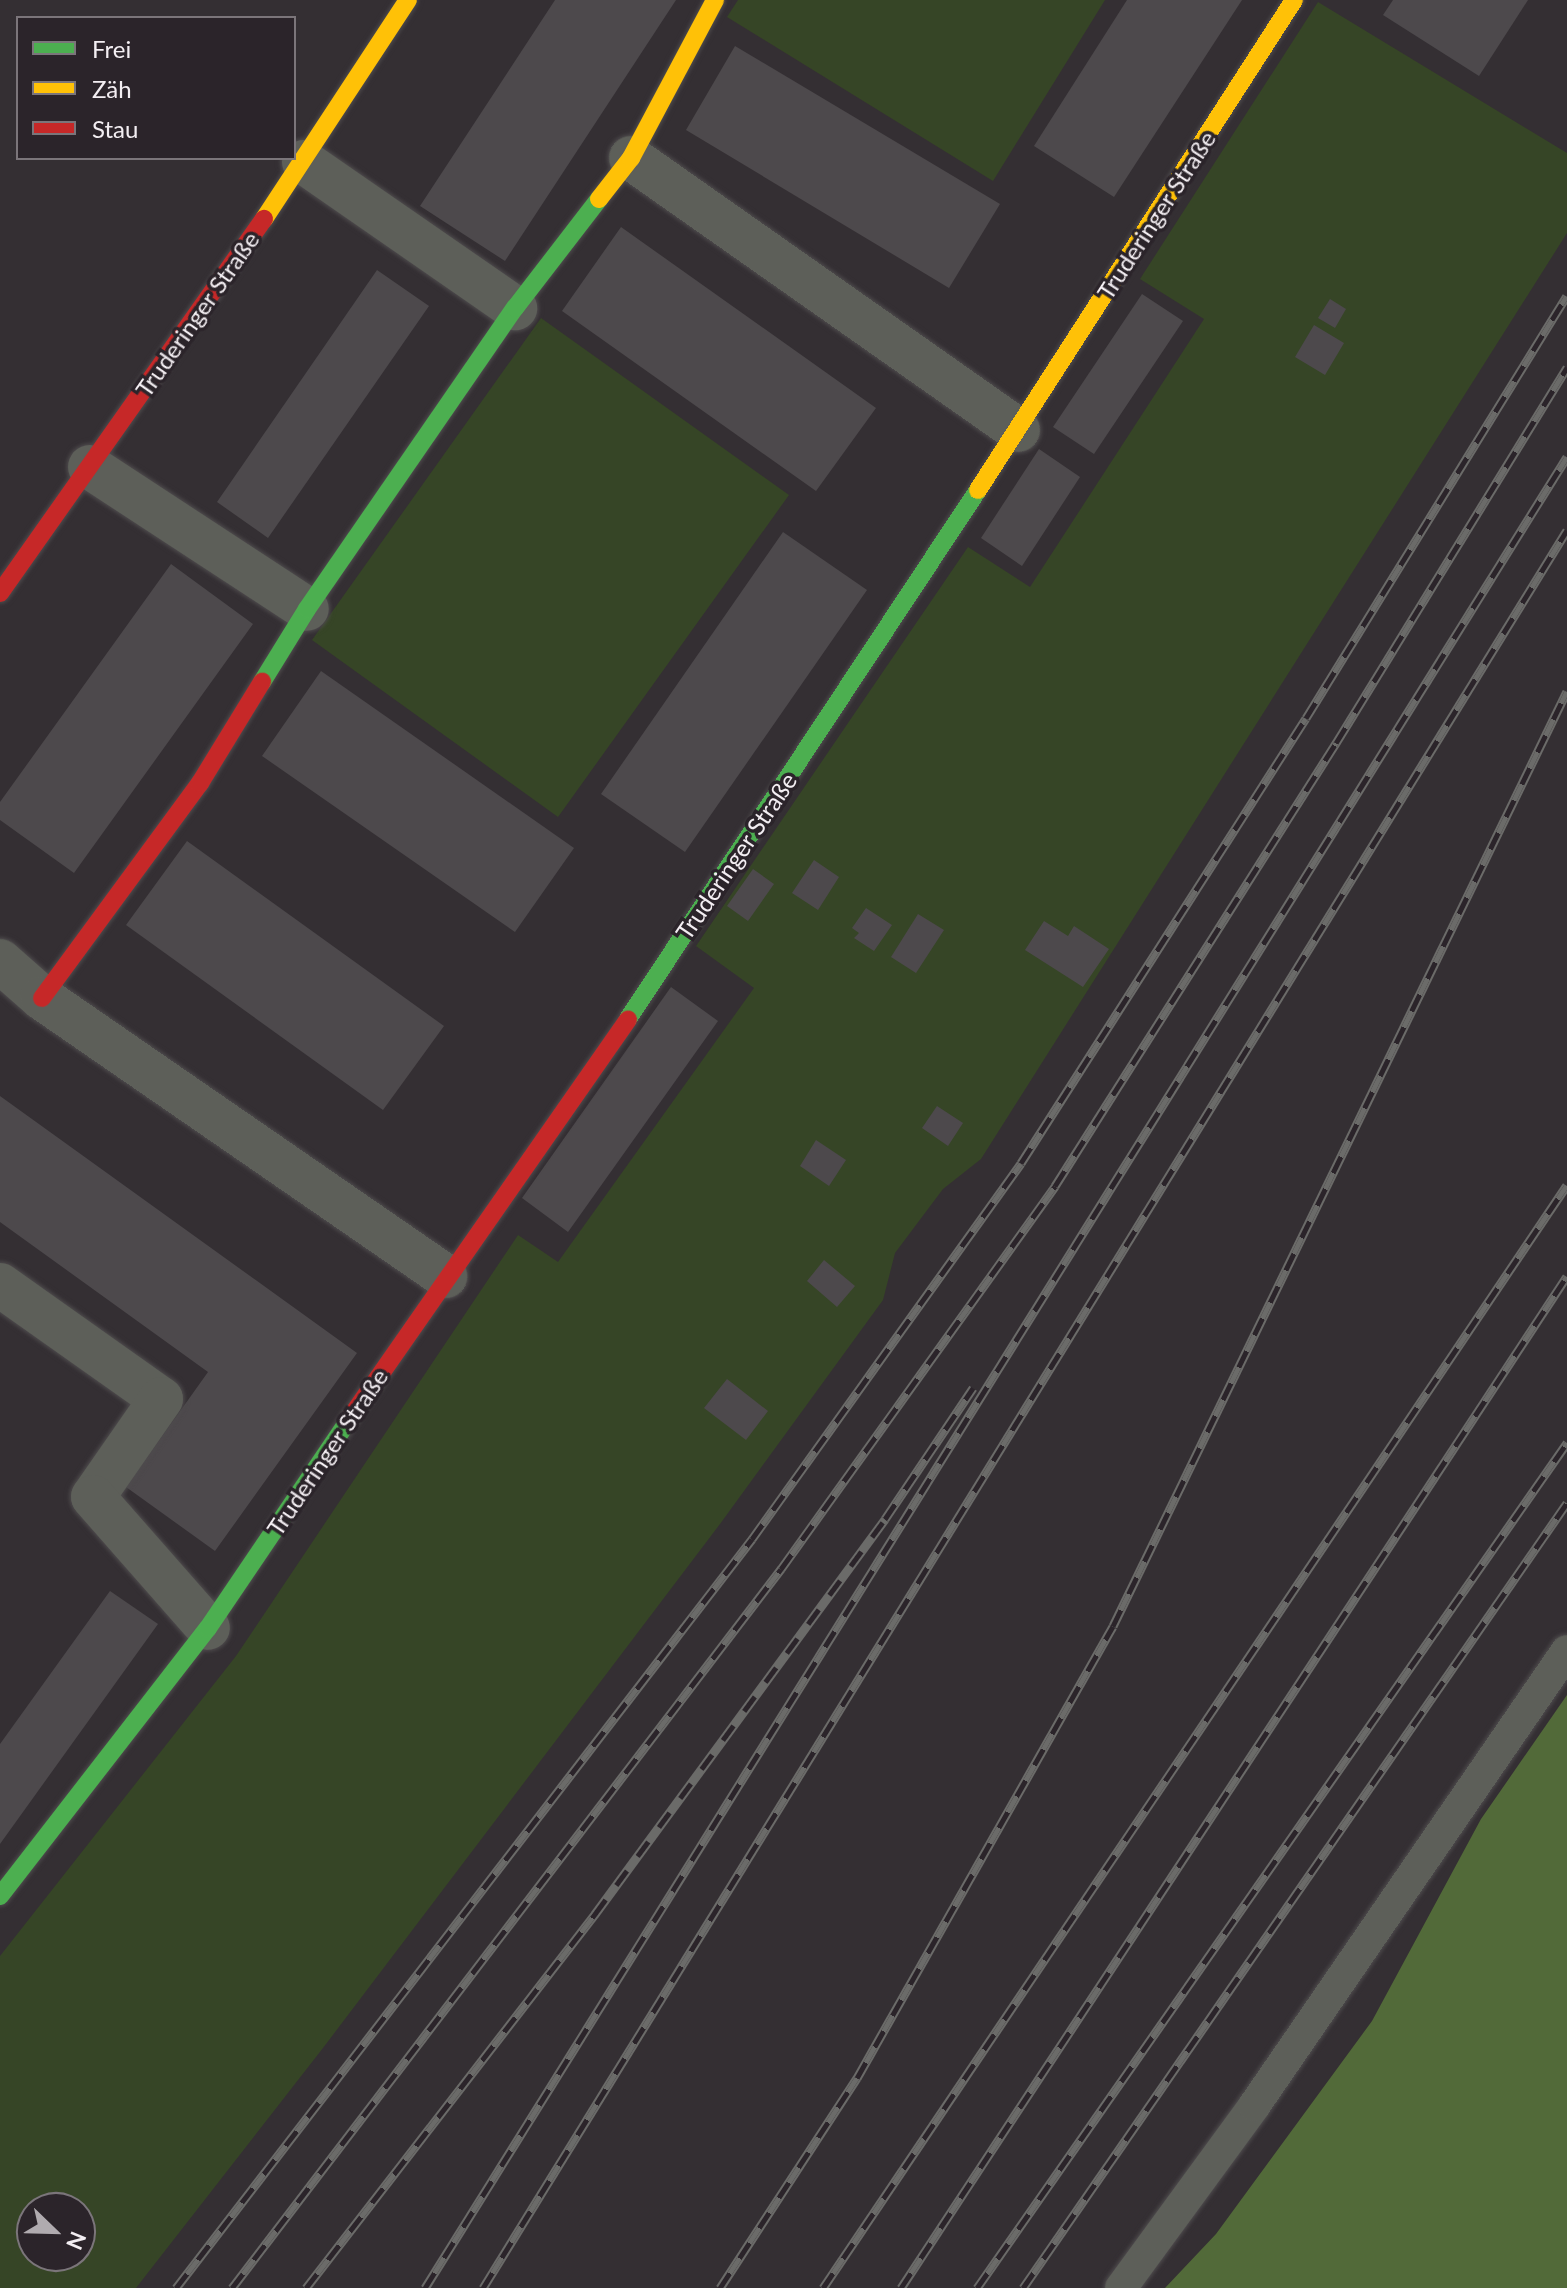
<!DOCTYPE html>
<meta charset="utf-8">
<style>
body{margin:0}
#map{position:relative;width:1567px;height:2288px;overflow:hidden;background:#342f33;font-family:Lato,sans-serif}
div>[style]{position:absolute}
.green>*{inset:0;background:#364526}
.forest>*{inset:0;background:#526a39}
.building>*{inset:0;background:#4d494c}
.roads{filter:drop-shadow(0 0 2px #4e4b4d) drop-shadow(0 0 2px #4e4b4d)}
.lane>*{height:32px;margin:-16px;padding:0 16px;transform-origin:16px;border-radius:16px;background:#5d5f59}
.street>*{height:44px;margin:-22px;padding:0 22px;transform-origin:22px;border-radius:22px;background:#5d5f59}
.fast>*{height:18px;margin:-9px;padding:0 9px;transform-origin:9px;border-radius:9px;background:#4caf50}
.slow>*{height:18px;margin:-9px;padding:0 9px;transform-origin:9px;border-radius:9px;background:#ffc107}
.jam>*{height:18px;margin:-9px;padding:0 9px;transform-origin:9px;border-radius:9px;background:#c62828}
.rail>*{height:9px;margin-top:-4.5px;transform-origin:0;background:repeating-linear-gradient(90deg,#2b242a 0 18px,#6b6b69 0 36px);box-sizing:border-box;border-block:2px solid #6b6b69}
span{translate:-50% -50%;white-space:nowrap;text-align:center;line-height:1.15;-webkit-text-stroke:7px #2b242a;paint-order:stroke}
.street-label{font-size:24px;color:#f3eef2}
.legend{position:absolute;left:16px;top:16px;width:280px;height:144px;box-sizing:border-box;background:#2b242a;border:2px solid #7b757a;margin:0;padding:10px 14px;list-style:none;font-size:24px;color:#f3eef2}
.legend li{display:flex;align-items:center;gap:16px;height:40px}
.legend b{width:40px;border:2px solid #7b757a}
.north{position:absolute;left:16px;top:2192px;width:80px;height:80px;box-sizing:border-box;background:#2b242a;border:2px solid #7b757a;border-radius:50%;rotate:113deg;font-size:22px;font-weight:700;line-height:32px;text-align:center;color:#f3eef2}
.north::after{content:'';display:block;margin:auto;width:28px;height:36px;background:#b0abaf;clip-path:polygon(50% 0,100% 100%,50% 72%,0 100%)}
</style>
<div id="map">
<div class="green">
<i style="clip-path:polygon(738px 0,1105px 0,993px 181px,727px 17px)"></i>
<i style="clip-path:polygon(evenodd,1318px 2px,1567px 153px,1567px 233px,981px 1159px,943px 1189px,895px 1253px,883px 1300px,720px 1524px,323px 2048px,136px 2288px,0 2288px,0 1956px,236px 1656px,518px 1235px,558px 1262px,754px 988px,696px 946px,968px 547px,1030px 587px,1204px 319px,1140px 279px,1318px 2px,32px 2208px,80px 2208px,80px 2256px,32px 2256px,32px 2208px)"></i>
<i style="clip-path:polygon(541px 318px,789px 495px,558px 817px,312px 640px)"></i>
</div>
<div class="forest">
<i style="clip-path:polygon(1567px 1695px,1567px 2288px,1165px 2288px,1216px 2234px,1372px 2021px,1481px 1819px)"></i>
</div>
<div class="building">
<i style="clip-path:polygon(555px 0,676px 0,505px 261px,420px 206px)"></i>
<i style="clip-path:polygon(1127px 0,1242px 0,1114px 197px,1034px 146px)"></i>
<i style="clip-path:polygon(1393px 0,1528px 0,1479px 76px,1383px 15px)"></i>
<i style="clip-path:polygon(735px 46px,1000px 204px,949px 288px,686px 130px)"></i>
<i style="clip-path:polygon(621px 227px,876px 408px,816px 491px,562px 311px)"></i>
<i style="clip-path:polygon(377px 270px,429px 306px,268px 538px,217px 502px)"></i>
<i style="clip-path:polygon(1142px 294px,1183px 321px,1094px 454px,1053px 427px)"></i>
<i style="clip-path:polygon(1330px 299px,1346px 309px,1335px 328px,1318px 318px)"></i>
<i style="clip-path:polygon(1314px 325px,1344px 343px,1325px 375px,1295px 357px)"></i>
<i style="clip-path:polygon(1039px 449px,1080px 477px,1022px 566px,981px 538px)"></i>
<i style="clip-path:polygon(783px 532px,867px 590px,685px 852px,601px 794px)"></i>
<i style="clip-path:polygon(171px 564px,253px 624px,74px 873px,0 820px,0 802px)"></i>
<i style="clip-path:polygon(321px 671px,574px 848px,515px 932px,262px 756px)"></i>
<i style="clip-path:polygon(187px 841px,444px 1026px,383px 1110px,126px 925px)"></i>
<i style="clip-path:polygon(814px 860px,839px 877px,818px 910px,792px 893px)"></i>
<i style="clip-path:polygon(753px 869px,774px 884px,748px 921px,727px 906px)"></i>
<i style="clip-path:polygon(866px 908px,892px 925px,874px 951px,854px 938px,859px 933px,852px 928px)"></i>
<i style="clip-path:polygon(918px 914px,944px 930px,916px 973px,891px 957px)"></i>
<i style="clip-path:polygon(1044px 921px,1068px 936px,1074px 926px,1109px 949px,1083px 987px,1025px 950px)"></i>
<i style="clip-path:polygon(671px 987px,718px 1021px,568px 1232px,522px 1198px)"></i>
<i style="clip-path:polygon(0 1096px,357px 1353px,215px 1551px,126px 1487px,208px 1372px,0 1222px)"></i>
<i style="clip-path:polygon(937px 1106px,963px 1123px,948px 1146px,922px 1128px)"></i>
<i style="clip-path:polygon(816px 1140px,846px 1160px,829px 1186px,800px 1166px)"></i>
<i style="clip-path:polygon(824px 1260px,855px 1286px,837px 1307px,807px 1281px)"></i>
<i style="clip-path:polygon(727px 1379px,768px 1411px,746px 1440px,704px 1408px)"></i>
<i style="clip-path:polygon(110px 1591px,158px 1624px,0 1844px,0 1744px)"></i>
</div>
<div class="roads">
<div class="lane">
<i style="left:1121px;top:2288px;width:225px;rotate:-53.8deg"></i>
<i style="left:1254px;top:2106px;width:552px;rotate:-55.48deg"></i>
</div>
<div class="street">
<i style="left:631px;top:158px;width:473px;rotate:35.1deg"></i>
<i style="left:304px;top:162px;width:257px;rotate:34.7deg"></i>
<i style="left:90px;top:467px;width:259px;rotate:33.2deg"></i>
<i style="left:0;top:961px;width:56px;rotate:41.4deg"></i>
<i style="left:42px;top:998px;width:490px;rotate:34.6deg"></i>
<i style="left:0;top:1285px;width:197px;rotate:35.3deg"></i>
<i style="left:161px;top:1399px;width:119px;rotate:124.8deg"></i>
<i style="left:93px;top:1497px;width:174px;rotate:48.7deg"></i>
</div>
<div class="fast">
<i style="left:262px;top:682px;width:86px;rotate:-58.3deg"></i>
<i style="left:307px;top:609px;width:366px;rotate:-55.4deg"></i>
<i style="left:515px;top:308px;width:138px;rotate:-52.4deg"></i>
<i style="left:628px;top:1019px;width:634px;rotate:-56.51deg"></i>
<i style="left:0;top:1896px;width:339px;rotate:-52.2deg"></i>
<i style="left:208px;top:1628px;width:254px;rotate:-55.9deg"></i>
</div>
<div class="slow">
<i style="left:599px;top:199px;width:52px;rotate:-52deg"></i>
<i style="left:631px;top:158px;width:179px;rotate:-62deg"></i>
<i style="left:264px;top:219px;width:262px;rotate:-56.7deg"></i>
<i style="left:978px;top:490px;width:583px;rotate:-57.18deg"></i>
</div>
<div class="jam">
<i style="left:0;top:593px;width:458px;rotate:-54.8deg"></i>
<i style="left:42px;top:998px;width:267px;rotate:-53.7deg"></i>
<i style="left:200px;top:783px;width:119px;rotate:-58.5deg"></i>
<i style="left:350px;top:1418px;width:486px;rotate:-55.1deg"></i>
</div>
</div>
<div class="rail">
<i style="left:176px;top:2288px;width:945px;rotate:-52.44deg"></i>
<i style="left:752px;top:1539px;width:462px;rotate:-54.4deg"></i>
<i style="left:1021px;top:1163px;width:528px;rotate:-57.36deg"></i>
<i style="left:1306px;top:718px;width:496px;rotate:-58.3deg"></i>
<i style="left:232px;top:2288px;width:905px;rotate:-52.64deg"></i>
<i style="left:781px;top:1569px;width:471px;rotate:-54.4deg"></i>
<i style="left:1055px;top:1186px;width:525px;rotate:-57.61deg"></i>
<i style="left:1336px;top:743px;width:441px;rotate:-58.4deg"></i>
<i style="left:306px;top:2288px;width:473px;rotate:-52.3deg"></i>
<i style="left:595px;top:1914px;width:490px;rotate:-53.7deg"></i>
<i style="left:885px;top:1519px;width:158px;rotate:-56.1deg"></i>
<i style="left:425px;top:2288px;width:2158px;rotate:-58.05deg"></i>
<i style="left:483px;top:2288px;width:2065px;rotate:-58.34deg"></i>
<i style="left:720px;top:2288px;width:251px;rotate:-56.9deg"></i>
<i style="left:857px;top:2078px;width:519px;rotate:-60.47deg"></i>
<i style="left:1113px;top:1626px;width:1039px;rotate:-64.1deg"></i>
<i style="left:823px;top:2288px;width:1330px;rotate:-56deg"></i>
<i style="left:901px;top:2288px;width:1211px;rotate:-56.65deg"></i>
<i style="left:977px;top:2288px;width:1031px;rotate:-55.08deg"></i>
<i style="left:1023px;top:2288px;width:955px;rotate:-55.28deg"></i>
</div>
<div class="street-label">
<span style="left:1156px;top:215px;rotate:-57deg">Truderinger Straße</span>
<span style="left:197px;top:314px;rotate:-55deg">Truderinger Straße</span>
<span style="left:736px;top:856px;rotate:-56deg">Truderinger Straße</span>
<span style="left:327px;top:1452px;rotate:-56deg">Truderinger Straße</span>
</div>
<ul class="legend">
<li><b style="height:10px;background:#4caf50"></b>Frei</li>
<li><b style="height:10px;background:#ffc107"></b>Zäh</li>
<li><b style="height:10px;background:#c62828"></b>Stau</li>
</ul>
<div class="north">N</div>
</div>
